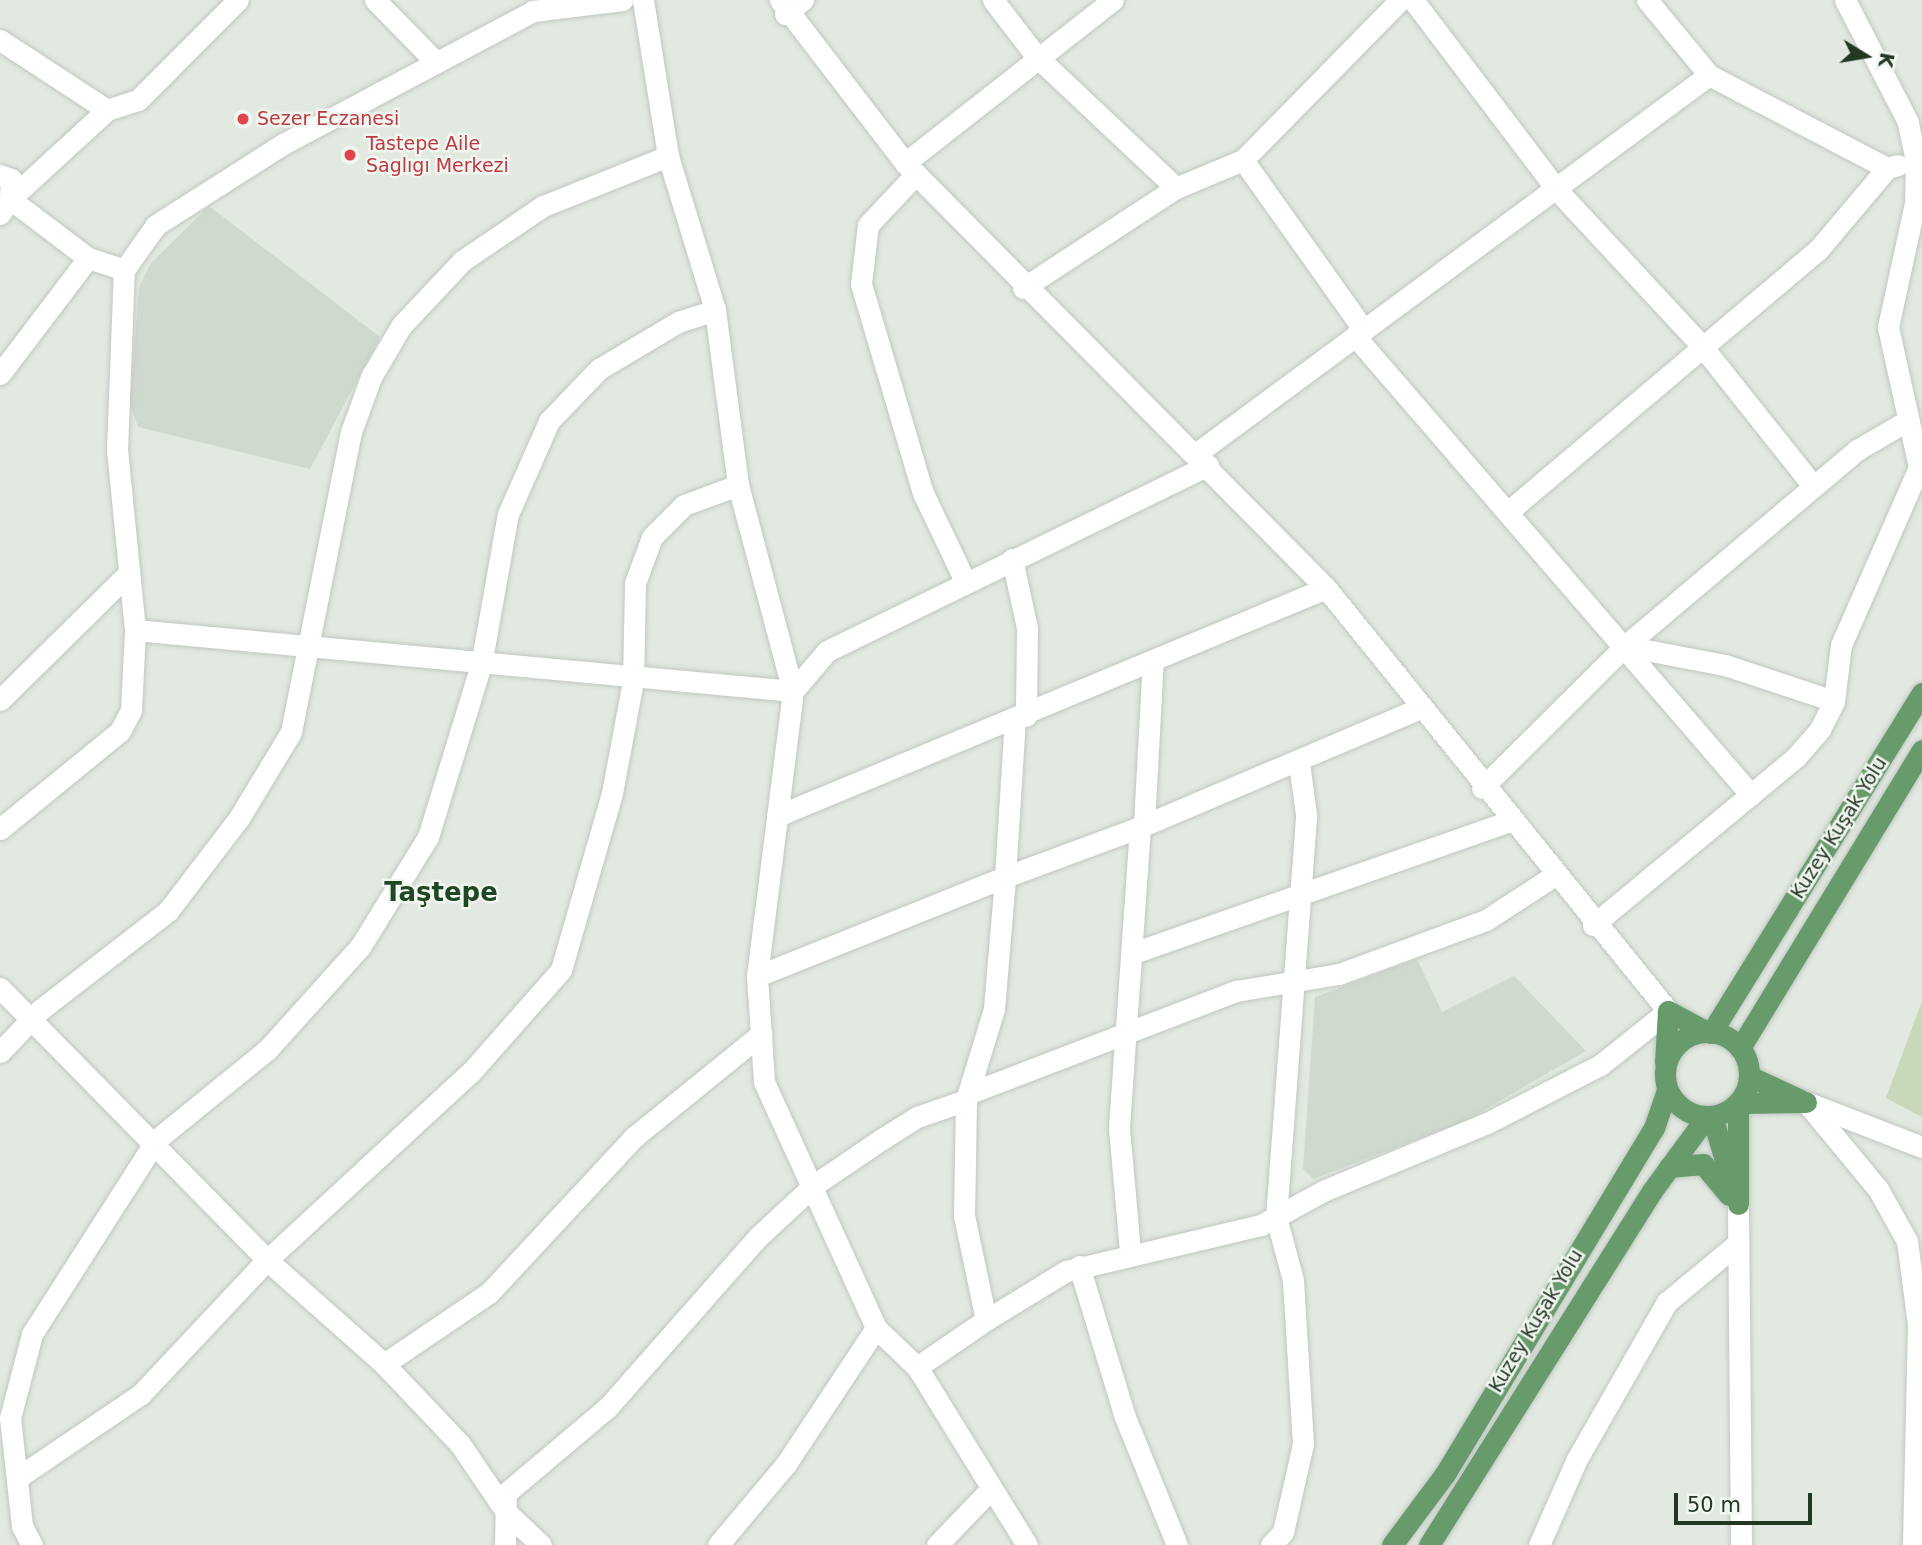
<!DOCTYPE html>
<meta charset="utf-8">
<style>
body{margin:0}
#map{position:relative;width:1922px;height:1545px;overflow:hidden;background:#e1e9e0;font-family:"DejaVu Sans",sans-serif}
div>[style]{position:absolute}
.built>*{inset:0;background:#cfd9ce}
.green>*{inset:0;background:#c7d9ba}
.roads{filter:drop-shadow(0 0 2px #c1c7c1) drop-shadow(0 0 2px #c1c7c1)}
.minor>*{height:21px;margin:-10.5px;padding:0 10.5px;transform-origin:10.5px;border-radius:10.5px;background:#fff}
.major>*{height:21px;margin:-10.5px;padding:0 10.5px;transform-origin:10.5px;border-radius:10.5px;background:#689b6b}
.major>.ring{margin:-10.5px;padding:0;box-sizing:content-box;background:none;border:21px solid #689b6b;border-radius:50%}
.dots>*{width:19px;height:19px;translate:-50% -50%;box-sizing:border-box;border:4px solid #f1f6f0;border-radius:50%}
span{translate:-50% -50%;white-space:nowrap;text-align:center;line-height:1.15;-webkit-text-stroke:5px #f1f6f0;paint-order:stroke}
.health-label{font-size:19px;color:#be3a42}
.left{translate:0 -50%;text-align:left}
.street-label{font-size:19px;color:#223823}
.district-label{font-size:26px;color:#204723;font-weight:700}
.north{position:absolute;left:1831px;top:21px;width:70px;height:70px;-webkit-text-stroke:5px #f1f6f0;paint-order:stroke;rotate:101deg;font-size:19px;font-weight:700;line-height:28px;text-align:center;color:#223823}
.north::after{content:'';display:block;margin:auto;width:24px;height:32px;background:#223823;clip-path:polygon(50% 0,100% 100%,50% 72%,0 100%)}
.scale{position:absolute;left:1674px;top:1493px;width:138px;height:32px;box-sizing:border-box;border:4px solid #223823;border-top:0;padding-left:9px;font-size:21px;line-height:24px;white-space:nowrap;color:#223823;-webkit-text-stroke:5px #f1f6f0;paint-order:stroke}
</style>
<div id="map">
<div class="built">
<i style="clip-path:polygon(209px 206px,380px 337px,310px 469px,138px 427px,130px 404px,139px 287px,151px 263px)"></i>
<i style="clip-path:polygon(1417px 959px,1442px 1012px,1514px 976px,1586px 1051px,1465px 1121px,1313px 1179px,1303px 1169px,1315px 997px)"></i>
</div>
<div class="green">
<i style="clip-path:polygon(1922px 1001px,1922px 1117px,1886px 1098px)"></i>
</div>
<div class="roads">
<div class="minor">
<i style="left:375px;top:0;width:87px;rotate:45.5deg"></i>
<i style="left:643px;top:0;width:158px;rotate:80.9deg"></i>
<i style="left:780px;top:0;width:205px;rotate:52.5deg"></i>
<i style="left:905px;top:163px;width:598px;rotate:45.27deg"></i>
<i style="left:1326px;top:588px;width:544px;rotate:51.04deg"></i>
<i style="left:1668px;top:1011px;width:87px;rotate:141.5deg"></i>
<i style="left:1600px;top:1065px;width:127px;rotate:152.8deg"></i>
<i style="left:1487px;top:1123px;width:175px;rotate:157.5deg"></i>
<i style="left:1325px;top:1190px;width:73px;rotate:151.3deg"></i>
<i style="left:1261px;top:1225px;width:200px;rotate:166.7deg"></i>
<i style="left:1066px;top:1271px;width:94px;rotate:148.5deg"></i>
<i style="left:993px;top:0;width:71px;rotate:52.5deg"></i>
<i style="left:1036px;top:56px;width:192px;rotate:43.3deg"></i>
<i style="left:1413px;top:0;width:240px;rotate:52.8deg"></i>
<i style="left:1558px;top:191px;width:210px;rotate:47.1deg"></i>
<i style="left:1701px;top:345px;width:180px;rotate:51.5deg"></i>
<i style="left:1647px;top:0;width:97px;rotate:50.4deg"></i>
<i style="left:1709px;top:75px;width:201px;rotate:27.6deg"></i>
<i style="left:1887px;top:168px;width:11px;rotate:-15deg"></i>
<i style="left:785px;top:14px;width:23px;rotate:-38deg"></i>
<i style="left:0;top:40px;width:128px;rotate:33.2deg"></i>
<i style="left:107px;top:110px;width:33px;rotate:-18deg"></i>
<i style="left:138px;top:100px;width:141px;rotate:-45deg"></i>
<i style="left:1243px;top:160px;width:209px;rotate:54.6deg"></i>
<i style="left:905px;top:163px;width:264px;rotate:-38.1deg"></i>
<i style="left:916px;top:174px;width:70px;rotate:133.3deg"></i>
<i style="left:868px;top:225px;width:59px;rotate:96.8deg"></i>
<i style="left:861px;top:284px;width:218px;rotate:73.5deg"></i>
<i style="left:923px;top:493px;width:95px;rotate:64.5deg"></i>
<i style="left:0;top:175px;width:12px;rotate:20deg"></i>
<i style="left:11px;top:179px;width:20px;rotate:93deg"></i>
<i style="left:10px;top:199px;width:132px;rotate:-42.5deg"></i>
<i style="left:0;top:214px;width:18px;rotate:-56deg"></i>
<i style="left:10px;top:199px;width:98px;rotate:37.1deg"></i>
<i style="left:88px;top:258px;width:38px;rotate:18deg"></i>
<i style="left:1023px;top:288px;width:183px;rotate:-33.2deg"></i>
<i style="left:1176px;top:188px;width:73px;rotate:-22.7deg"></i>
<i style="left:1243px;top:160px;width:224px;rotate:-45.5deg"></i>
<i style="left:1355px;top:336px;width:606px;rotate:49.21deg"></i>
<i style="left:0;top:374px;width:146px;rotate:-52.8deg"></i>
<i style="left:1197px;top:453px;width:636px;rotate:-36.44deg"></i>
<i style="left:1510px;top:510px;width:403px;rotate:-40.2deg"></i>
<i style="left:1818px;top:250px;width:107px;rotate:-49.9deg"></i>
<i style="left:1012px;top:559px;width:71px;rotate:77.7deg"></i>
<i style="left:1027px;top:628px;width:88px;rotate:90.7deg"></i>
<i style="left:135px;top:630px;width:661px;rotate:5.3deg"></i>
<i style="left:793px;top:691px;width:52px;rotate:-49.6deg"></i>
<i style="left:827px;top:651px;width:424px;rotate:-26deg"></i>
<i style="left:1625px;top:646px;width:102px;rotate:10.8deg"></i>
<i style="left:1725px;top:665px;width:115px;rotate:18.3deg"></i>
<i style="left:0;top:700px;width:181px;rotate:-44.6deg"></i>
<i style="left:1482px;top:788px;width:202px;rotate:-44.8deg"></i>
<i style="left:1625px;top:646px;width:304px;rotate:-40.2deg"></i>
<i style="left:1857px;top:450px;width:56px;rotate:-30.3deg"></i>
<i style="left:777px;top:816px;width:594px;rotate:-22.55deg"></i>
<i style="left:1144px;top:824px;width:164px;rotate:-86.9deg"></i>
<i style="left:1140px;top:827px;width:302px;rotate:-23deg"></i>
<i style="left:0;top:829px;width:155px;rotate:-39.2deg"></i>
<i style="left:120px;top:731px;width:24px;rotate:-62deg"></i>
<i style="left:131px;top:710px;width:80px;rotate:-87.1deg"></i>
<i style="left:135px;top:630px;width:181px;rotate:-95.7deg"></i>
<i style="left:117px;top:450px;width:180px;rotate:-87.8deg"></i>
<i style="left:124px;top:270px;width:55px;rotate:-54.6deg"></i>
<i style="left:156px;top:225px;width:151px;rotate:-32.5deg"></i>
<i style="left:283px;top:144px;width:283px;rotate:-28deg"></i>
<i style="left:533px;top:11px;width:90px;rotate:-7deg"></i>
<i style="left:1593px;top:925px;width:264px;rotate:-39.6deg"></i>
<i style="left:1796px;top:757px;width:37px;rotate:-49deg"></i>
<i style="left:1820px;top:729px;width:31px;rotate:-63deg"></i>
<i style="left:1834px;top:701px;width:56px;rotate:-82.9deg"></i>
<i style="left:1841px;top:645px;width:194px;rotate:-66.3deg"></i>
<i style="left:1919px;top:467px;width:143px;rotate:-102.5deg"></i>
<i style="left:1888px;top:327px;width:127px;rotate:-77.7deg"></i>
<i style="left:1915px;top:203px;width:42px;rotate:-88.6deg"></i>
<i style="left:1916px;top:161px;width:40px;rotate:-102deg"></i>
<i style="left:1908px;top:122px;width:137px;rotate:-117.3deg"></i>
<i style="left:1133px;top:953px;width:399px;rotate:-19.3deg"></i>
<i style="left:757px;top:976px;width:267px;rotate:-21.8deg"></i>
<i style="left:1005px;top:877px;width:157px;rotate:-86.4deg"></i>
<i style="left:0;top:988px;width:381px;rotate:45.5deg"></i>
<i style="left:267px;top:1260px;width:157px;rotate:41.6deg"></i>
<i style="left:384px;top:1364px;width:110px;rotate:46.5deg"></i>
<i style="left:460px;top:1444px;width:82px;rotate:55.9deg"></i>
<i style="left:506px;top:1512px;width:48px;rotate:43.3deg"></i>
<i style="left:0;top:1052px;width:58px;rotate:-46.4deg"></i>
<i style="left:40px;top:1010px;width:162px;rotate:-37.7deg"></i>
<i style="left:168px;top:911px;width:117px;rotate:-52.6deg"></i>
<i style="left:239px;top:818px;width:100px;rotate:-58.8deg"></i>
<i style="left:291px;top:732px;width:306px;rotate:-78.7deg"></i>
<i style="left:351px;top:432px;width:59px;rotate:-70deg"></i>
<i style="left:371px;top:377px;width:59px;rotate:-59.5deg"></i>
<i style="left:401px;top:326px;width:89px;rotate:-46.8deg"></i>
<i style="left:462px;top:261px;width:98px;rotate:-34.2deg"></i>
<i style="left:543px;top:206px;width:135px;rotate:-21.8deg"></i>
<i style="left:668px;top:156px;width:161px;rotate:73deg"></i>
<i style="left:715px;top:310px;width:177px;rotate:82.5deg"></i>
<i style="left:738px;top:485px;width:213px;rotate:75.1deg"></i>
<i style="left:793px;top:691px;width:287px;rotate:97.2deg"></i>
<i style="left:757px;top:976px;width:106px;rotate:86.2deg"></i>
<i style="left:764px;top:1082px;width:270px;rotate:65.5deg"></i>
<i style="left:876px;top:1328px;width:57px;rotate:43.6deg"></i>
<i style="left:917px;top:1367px;width:209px;rotate:58.3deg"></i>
<i style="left:970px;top:1093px;width:285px;rotate:-21deg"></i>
<i style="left:1236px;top:991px;width:104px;rotate:-9.4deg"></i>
<i style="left:1339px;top:974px;width:157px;rotate:-20.2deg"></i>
<i style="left:1486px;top:920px;width:82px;rotate:-33.1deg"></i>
<i style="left:1806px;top:1102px;width:113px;rotate:50.4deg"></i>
<i style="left:1878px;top:1189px;width:60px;rotate:60.9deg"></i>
<i style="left:1907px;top:1241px;width:84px;rotate:82.5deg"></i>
<i style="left:1918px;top:1324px;width:221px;rotate:91.3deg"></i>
<i style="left:1806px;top:1102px;width:124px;rotate:21.2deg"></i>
<i style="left:1738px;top:1204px;width:341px;rotate:89.5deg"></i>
<i style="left:1079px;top:1266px;width:158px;rotate:73.1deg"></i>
<i style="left:1125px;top:1417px;width:138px;rotate:67.9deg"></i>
<i style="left:384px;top:1364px;width:127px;rotate:-34.1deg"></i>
<i style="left:489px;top:1293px;width:213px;rotate:-47.1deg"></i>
<i style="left:634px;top:1137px;width:164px;rotate:-39deg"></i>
<i style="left:917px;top:1367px;width:83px;rotate:-34.3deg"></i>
<i style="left:986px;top:1320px;width:106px;rotate:-101.9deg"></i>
<i style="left:964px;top:1216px;width:116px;rotate:-89deg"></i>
<i style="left:966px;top:1100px;width:95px;rotate:-72.9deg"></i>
<i style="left:994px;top:1009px;width:132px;rotate:-85.2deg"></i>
<i style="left:1005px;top:877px;width:144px;rotate:-20.3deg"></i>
<i style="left:1140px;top:827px;width:302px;rotate:94deg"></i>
<i style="left:1119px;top:1128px;width:123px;rotate:84.9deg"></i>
<i style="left:20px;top:1476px;width:146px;rotate:-34.1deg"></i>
<i style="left:141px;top:1394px;width:184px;rotate:-46.8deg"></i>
<i style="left:267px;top:1260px;width:277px;rotate:-42.7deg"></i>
<i style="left:471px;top:1072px;width:136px;rotate:-48.6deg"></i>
<i style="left:561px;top:970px;width:184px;rotate:-73.9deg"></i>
<i style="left:612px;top:793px;width:114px;rotate:-79.4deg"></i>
<i style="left:633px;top:681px;width:98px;rotate:-88.8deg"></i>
<i style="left:635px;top:583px;width:49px;rotate:-69.7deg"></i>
<i style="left:652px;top:537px;width:45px;rotate:-45deg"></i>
<i style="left:684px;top:505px;width:58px;rotate:-20.3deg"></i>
<i style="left:32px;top:1545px;width:21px;rotate:-118deg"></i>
<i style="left:22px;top:1526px;width:109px;rotate:-96.3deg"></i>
<i style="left:10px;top:1418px;width:87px;rotate:-75.3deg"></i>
<i style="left:32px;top:1334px;width:230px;rotate:-57.4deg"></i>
<i style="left:156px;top:1140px;width:144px;rotate:-39.1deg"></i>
<i style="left:268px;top:1049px;width:137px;rotate:-48deg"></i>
<i style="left:360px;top:947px;width:129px;rotate:-58.3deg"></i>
<i style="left:428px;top:837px;width:180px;rotate:-72.9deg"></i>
<i style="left:481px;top:665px;width:153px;rotate:-79.9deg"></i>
<i style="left:508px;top:514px;width:102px;rotate:-66.2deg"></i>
<i style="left:549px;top:421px;width:72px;rotate:-46.1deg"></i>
<i style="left:599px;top:369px;width:92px;rotate:-30.7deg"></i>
<i style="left:678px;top:322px;width:39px;rotate:-18deg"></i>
<i style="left:505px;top:1545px;width:52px;rotate:-88.9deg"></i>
<i style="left:506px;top:1493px;width:133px;rotate:-40.1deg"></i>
<i style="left:608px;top:1407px;width:227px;rotate:-48.6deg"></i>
<i style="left:758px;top:1237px;width:76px;rotate:-42.9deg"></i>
<i style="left:814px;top:1185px;width:82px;rotate:-34.1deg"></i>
<i style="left:882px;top:1139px;width:41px;rotate:-32.2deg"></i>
<i style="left:917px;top:1117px;width:52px;rotate:-19.1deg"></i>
<i style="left:718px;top:1545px;width:106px;rotate:-50deg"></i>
<i style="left:786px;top:1464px;width:163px;rotate:-56.5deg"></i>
<i style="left:937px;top:1545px;width:76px;rotate:-46.1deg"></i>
<i style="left:1271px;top:1545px;width:18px;rotate:-47deg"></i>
<i style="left:1283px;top:1532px;width:90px;rotate:-77.2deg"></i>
<i style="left:1303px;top:1444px;width:164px;rotate:-93.5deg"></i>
<i style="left:1293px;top:1280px;width:65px;rotate:-105.1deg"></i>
<i style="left:1276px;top:1217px;width:404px;rotate:-85.7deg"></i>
<i style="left:1306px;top:814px;width:51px;rotate:-97.8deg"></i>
<i style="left:1539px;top:1545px;width:94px;rotate:-66.2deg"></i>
<i style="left:1577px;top:1459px;width:181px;rotate:-60.2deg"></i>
<i style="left:1667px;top:1302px;width:92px;rotate:-39.7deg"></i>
</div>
<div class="major">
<i class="ring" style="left:1665px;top:1032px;width:63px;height:63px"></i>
<i style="left:1711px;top:1033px;width:400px;rotate:-58.2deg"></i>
<i style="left:1740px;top:1048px;width:349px;rotate:-58.6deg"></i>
<i style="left:1665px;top:1062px;width:51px;rotate:-86.6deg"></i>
<i style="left:1668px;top:1011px;width:44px;rotate:28.3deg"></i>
<i style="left:1749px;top:1076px;width:57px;rotate:24.8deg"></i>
<i style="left:1712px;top:1116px;width:65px;rotate:73.8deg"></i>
<i style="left:1669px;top:1167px;width:34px;rotate:-5deg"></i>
<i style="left:1703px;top:1164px;width:40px;rotate:50deg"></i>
<i style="left:1738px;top:1204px;width:101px;rotate:-90deg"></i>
<i style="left:1738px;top:1103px;width:68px;rotate:-0.8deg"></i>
<i style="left:1392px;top:1545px;width:89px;rotate:-53.3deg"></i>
<i style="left:1445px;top:1474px;width:404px;rotate:-58.9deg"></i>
<i style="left:1654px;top:1128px;width:40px;rotate:-71.1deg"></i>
<i style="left:1429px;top:1545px;width:418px;rotate:-57.8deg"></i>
<i style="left:1652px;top:1191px;width:93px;rotate:-53.7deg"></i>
</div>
</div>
<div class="dots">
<i style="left:243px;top:119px;background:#e0444e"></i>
<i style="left:350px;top:155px;background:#e0444e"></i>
</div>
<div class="health-label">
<span class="left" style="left:257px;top:119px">Sezer Eczanesi</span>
<span class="left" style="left:366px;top:155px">Tastepe Aile<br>Saglıgı Merkezi</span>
</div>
<div class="street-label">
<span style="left:1839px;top:828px;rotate:-58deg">Kuzey Kuşak Yolu</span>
<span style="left:1536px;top:1321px;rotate:-59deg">Kuzey Kuşak Yolu</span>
</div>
<div class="district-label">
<span style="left:441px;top:893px">Taştepe</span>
</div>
<div class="north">K</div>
<div class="scale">50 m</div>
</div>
